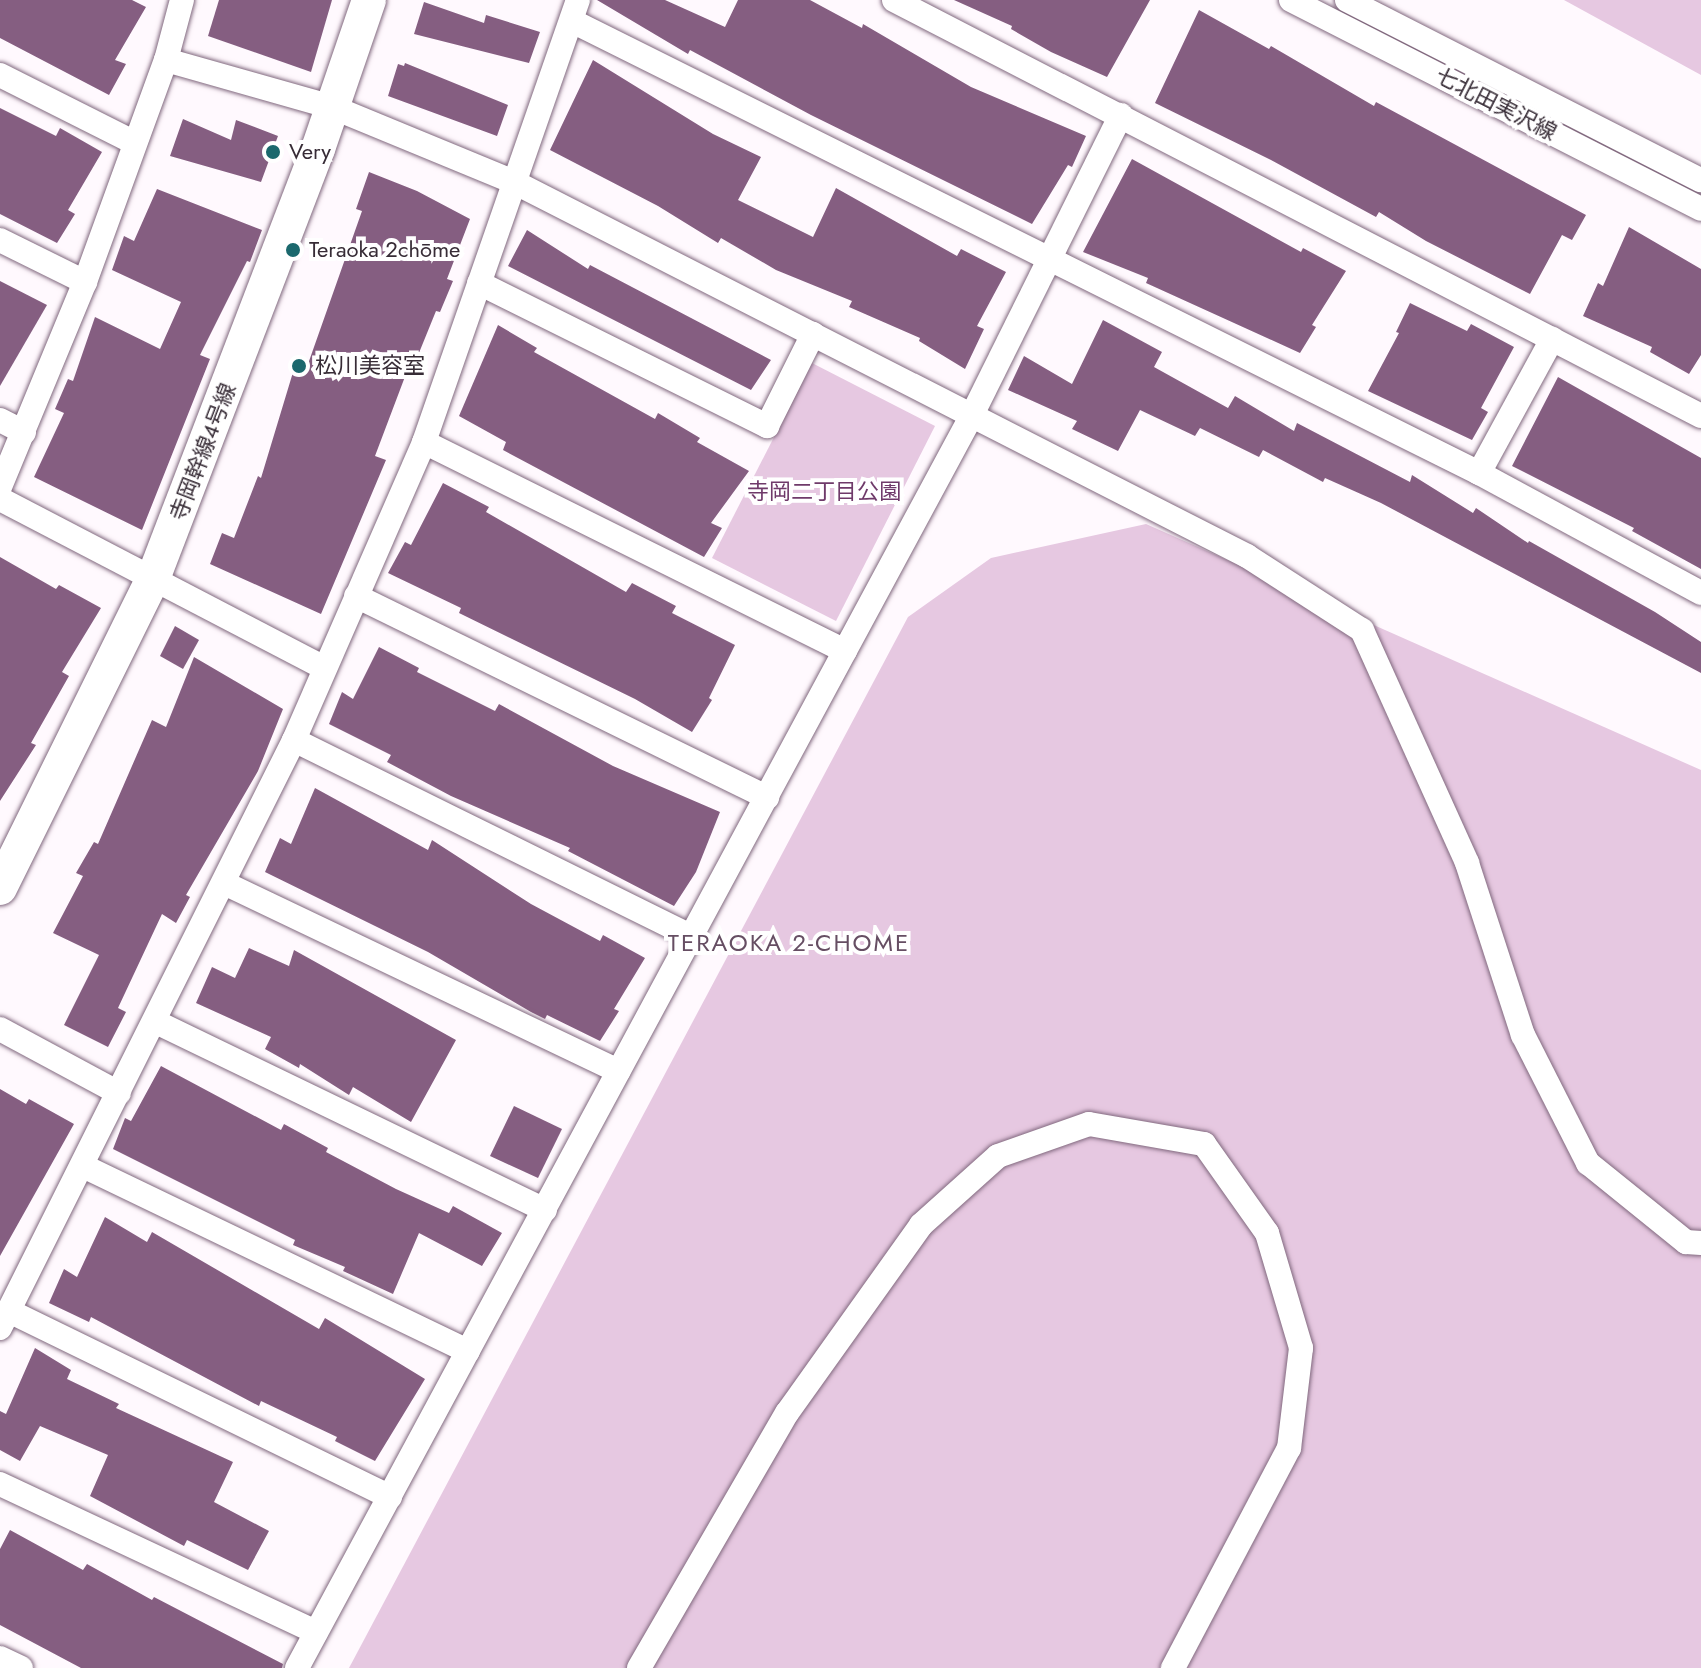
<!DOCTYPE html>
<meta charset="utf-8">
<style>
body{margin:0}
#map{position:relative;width:1701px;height:1668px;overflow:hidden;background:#fff9fe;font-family:Jost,"Noto Sans JP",sans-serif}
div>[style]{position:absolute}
.green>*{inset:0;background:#e6c8e1}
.building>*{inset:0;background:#855e81}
.roads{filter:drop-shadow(0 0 2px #81687e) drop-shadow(0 0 2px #81687e)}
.street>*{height:24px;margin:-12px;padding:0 12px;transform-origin:12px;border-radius:12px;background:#fff}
.secondary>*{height:34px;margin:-17px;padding:0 17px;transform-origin:17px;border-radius:17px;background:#fff}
.dots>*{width:22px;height:22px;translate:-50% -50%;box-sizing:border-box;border:4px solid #fff;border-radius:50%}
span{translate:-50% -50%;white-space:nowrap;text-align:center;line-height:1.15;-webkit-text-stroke:8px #fff;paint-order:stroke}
.street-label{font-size:22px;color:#372c36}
.poi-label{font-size:22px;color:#372c36}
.left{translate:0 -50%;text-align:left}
.park-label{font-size:22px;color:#6f3a6a}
.neighbourhood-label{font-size:24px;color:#664e63;letter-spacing:2px}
</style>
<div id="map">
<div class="green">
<i style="clip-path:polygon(1564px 0,1701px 0,1701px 75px)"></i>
<i style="clip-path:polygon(812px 363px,935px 426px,836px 621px,712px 558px)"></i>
<i style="clip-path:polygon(1146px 524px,1701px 770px,1701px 1668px,349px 1668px,908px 617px,991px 558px)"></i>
</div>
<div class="building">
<i style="clip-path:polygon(0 0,132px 0,146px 7px,115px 60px,126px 64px,109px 95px,0 38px)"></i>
<i style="clip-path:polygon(219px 0,332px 0,311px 72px,208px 36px)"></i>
<i style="clip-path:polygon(597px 0,665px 0,725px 27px,738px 0,810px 0,862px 28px,863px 24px,971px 87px,1086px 136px,1072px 167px,1068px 165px,1032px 224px,811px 115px,690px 50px,688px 54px)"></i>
<i style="clip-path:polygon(954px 0,1150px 0,1107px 77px,1051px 52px,1011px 29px,1012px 26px)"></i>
<i style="clip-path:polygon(424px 2px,484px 23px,486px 15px,540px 32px,529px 63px,414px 34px)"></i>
<i style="clip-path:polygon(1199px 10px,1269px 49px,1271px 46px,1374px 106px,1376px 102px,1586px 215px,1572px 240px,1562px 235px,1530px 294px,1426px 241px,1379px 212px,1376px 217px,1271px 160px,1155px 103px)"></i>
<i style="clip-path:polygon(593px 60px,713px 134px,761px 157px,738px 200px,813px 237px,836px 188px,957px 256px,961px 249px,1006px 272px,977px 326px,984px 329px,965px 369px,919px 341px,920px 338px,849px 307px,852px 301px,776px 270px,721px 238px,718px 243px,658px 206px,550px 150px)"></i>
<i style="clip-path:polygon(405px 63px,508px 105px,497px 136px,388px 96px,398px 64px,404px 66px)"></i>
<i style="clip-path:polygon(0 108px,56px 136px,60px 128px,102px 152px,68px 210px,75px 214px,57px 243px,0 214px)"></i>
<i style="clip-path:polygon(183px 119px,231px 140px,236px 120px,278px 136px,261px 182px,170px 156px)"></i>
<i style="clip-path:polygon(1132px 159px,1301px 252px,1303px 248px,1346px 271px,1312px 325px,1316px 327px,1300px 353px,1146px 283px,1148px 278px,1083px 252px)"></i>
<i style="clip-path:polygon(369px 172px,417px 191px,470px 219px,447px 279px,453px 281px,440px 312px,436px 311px,410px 375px,406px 374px,375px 456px,386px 460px,321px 614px,210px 564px,222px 533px,234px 538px,258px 476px,261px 478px,297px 359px,308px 364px,362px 211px,356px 209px)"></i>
<i style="clip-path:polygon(157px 189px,262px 230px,250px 262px,247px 261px,200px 355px,210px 359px,142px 530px,34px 477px,64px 413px,55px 409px,68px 379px,73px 381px,95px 317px,160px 349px,181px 302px,112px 270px,124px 236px,134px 241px)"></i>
<i style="clip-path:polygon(1629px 227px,1701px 269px,1701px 355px,1689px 374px,1650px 352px,1652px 347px,1583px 316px,1598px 283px,1603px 286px)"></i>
<i style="clip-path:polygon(527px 230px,588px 269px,590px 265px,771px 360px,751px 390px,508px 266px)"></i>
<i style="clip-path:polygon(0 281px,47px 305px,0 386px)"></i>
<i style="clip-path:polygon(1410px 303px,1467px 331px,1471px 324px,1514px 347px,1481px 408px,1488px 412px,1472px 440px,1368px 391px,1399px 333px,1396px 332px)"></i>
<i style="clip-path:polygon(1103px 320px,1162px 352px,1154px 367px,1228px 408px,1235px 396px,1294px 431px,1297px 423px,1410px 482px,1412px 475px,1473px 513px,1476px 508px,1528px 543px,1529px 541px,1655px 612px,1701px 642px,1701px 673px,1381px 503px,1325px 478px,1323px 482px,1263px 450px,1259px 457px,1200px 428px,1195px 436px,1140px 410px,1118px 451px,1072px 429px,1077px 421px,1008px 390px,1024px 356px,1072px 384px)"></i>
<i style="clip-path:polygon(498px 325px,537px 348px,534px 352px,655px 419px,658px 413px,700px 438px,697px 442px,749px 471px,711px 523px,722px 528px,704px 557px,503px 450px,506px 442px,459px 416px)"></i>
<i style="clip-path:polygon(1558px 377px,1701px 458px,1701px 569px,1632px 531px,1634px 528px,1512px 466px)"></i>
<i style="clip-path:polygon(443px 483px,489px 507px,486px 512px,626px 592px,632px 583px,676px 606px,672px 613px,735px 645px,709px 698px,712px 700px,692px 732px,635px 699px,459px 613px,461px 608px,388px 573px,405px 542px,411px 545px)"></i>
<i style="clip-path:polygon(0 557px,56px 589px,59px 585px,101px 608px,62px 672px,69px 676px,31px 743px,36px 745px,0 801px)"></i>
<i style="clip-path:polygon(175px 626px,199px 640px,183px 669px,160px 656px)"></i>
<i style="clip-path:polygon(379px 647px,419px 668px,417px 672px,495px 711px,499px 704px,613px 766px,720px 812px,696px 872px,674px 906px,568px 851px,570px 848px,451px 796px,387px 762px,391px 755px,329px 724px,342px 692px,353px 699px)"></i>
<i style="clip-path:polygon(194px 657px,283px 709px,258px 771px,186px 895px,190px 897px,176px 923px,162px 914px,118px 1008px,126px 1012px,108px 1047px,64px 1025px,99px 955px,53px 933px,83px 876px,76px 873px,94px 842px,98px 844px,152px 720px,166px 727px)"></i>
<i style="clip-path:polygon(315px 788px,428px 850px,432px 840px,531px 904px,600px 941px,603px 935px,645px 958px,614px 1009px,619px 1011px,600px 1041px,547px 1015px,545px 1019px,531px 1012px,428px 952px,265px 872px,280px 838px,291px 844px)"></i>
<i style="clip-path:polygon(249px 948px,289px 966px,294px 950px,456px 1040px,411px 1122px,353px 1087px,349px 1095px,300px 1064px,299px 1068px,265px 1049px,271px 1037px,196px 1003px,212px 967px,235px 978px)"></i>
<i style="clip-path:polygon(161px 1066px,281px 1130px,284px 1124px,328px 1148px,326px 1152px,396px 1189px,449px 1213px,453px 1206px,502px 1233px,482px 1266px,419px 1233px,393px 1294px,343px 1271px,345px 1267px,293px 1245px,295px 1240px,113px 1149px,125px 1118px,131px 1121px)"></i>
<i style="clip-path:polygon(0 1089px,26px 1104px,29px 1099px,74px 1124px,0 1256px)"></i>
<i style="clip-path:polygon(514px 1106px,562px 1129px,538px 1178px,490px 1156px)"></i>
<i style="clip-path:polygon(105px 1217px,147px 1242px,152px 1232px,319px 1329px,325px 1318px,425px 1379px,375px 1461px,335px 1441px,337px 1437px,261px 1401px,259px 1406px,91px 1317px,89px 1322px,49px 1303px,64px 1269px,77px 1277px)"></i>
<i style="clip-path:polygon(35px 1348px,71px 1370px,67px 1379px,119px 1404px,116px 1408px,233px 1462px,214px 1502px,269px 1531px,248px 1570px,187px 1540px,184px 1546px,90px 1496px,108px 1455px,40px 1426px,20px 1461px,0 1450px,0 1411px,6px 1414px)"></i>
<i style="clip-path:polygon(10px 1530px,83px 1570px,87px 1564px,152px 1600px,154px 1597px,283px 1664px,282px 1668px,81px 1668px,0 1625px,0 1549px)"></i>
</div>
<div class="roads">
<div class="street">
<i style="left:894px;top:0;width:908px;rotate:27.27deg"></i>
<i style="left:1291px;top:0;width:460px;rotate:27deg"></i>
<i style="left:1347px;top:0;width:397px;rotate:27deg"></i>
<i style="left:572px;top:21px;width:1013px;rotate:26.49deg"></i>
<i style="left:1479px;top:473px;width:252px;rotate:28.4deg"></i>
<i style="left:166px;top:60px;width:173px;rotate:15.8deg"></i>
<i style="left:332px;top:107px;width:197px;rotate:22.4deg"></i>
<i style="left:514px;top:182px;width:823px;rotate:27.03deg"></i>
<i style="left:1247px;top:556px;width:137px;rotate:32.8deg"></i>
<i style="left:1362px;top:630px;width:256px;rotate:65.7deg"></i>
<i style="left:1467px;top:863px;width:181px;rotate:72deg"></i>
<i style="left:1523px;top:1035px;width:144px;rotate:63.1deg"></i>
<i style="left:1588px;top:1163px;width:126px;rotate:38.9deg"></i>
<i style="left:1686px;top:1242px;width:15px;rotate:4deg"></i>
<i style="left:0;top:75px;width:149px;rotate:26.7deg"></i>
<i style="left:0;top:240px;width:95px;rotate:26.3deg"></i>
<i style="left:479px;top:283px;width:322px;rotate:26.4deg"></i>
<i style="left:767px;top:426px;width:103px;rotate:-63.4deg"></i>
<i style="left:0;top:420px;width:27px;rotate:27deg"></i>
<i style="left:424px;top:442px;width:470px;rotate:26.4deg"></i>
<i style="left:1479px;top:473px;width:153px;rotate:-61.4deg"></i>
<i style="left:0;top:487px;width:222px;rotate:-67.5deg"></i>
<i style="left:85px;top:282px;width:236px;rotate:-70deg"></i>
<i style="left:166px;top:60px;width:62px;rotate:-75.1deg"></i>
<i style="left:0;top:499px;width:366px;rotate:27.5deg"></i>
<i style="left:356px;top:596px;width:458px;rotate:26.1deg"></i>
<i style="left:294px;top:740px;width:445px;rotate:26.3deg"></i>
<i style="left:224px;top:883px;width:437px;rotate:25.5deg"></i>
<i style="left:156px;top:1022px;width:432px;rotate:25.8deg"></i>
<i style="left:0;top:1029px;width:135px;rotate:28.3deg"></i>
<i style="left:83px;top:1166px;width:427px;rotate:25.7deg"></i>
<i style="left:9px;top:1311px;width:424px;rotate:26deg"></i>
<i style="left:0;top:1328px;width:657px;rotate:-63.43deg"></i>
<i style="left:294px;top:740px;width:325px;rotate:-66.4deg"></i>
<i style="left:424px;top:442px;width:468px;rotate:-70.8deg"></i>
<i style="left:0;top:1484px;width:349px;rotate:25.1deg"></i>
<i style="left:0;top:1658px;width:23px;rotate:25deg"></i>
<i style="left:297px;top:1668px;width:1423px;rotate:-61.69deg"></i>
<i style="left:972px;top:415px;width:335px;rotate:-63.6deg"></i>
<i style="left:639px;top:1668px;width:295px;rotate:-59.9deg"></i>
<i style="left:787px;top:1413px;width:231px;rotate:-54.5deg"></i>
<i style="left:921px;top:1225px;width:103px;rotate:-41.9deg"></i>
<i style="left:998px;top:1156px;width:96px;rotate:-19.4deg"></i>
<i style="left:1089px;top:1124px;width:117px;rotate:9.9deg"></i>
<i style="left:1204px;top:1144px;width:109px;rotate:54.7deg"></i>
<i style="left:1267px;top:1233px;width:120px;rotate:73.5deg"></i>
<i style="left:1301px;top:1348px;width:101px;rotate:96.8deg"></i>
<i style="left:1289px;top:1448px;width:249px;rotate:117.8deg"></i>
</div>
<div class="secondary">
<i style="left:0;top:888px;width:348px;rotate:-63.7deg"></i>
<i style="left:154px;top:576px;width:457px;rotate:-69deg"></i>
<i style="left:318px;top:149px;width:157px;rotate:-71.1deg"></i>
</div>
</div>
<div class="dots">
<i style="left:273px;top:152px;background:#1b686d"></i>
<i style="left:293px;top:250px;background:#1b686d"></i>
<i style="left:299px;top:366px;background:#1b686d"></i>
</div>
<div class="street-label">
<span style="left:1496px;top:104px;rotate:27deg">七北田実沢線</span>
<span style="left:203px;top:452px;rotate:-69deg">寺岡幹線4号線</span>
</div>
<div class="poi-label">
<span class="left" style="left:289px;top:152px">Very</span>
<span class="left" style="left:309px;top:250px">Teraoka 2chōme</span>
<span class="left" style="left:315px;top:366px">松川美容室</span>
</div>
<div class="park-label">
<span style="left:824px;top:492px">寺岡二丁目公園</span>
</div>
<div class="neighbourhood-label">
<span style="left:789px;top:943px">TERAOKA 2-CHOME</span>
</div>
</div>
